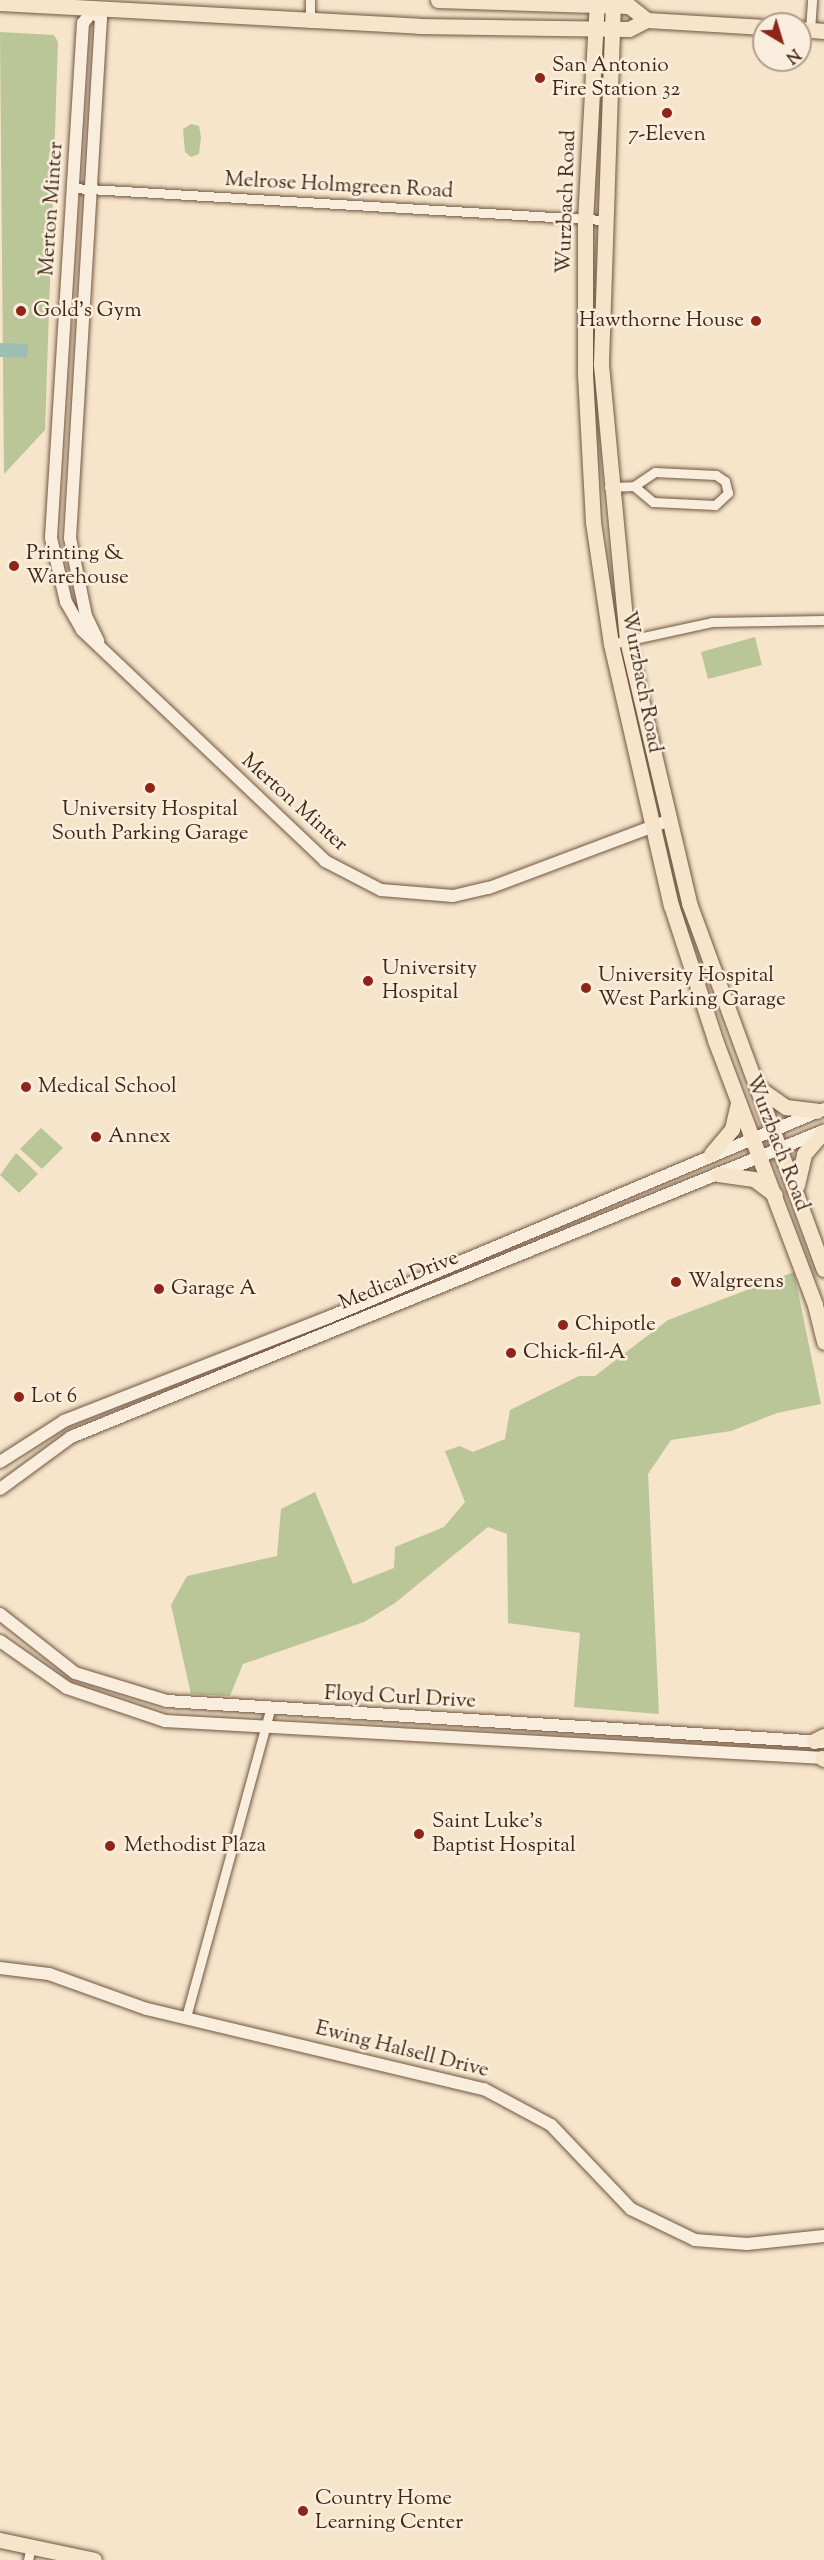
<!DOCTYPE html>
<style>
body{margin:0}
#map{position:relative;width:824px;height:2560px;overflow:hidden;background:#f6e5ca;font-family:"Sorts Mill Goudy",serif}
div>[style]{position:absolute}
.green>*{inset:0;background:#bac598}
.water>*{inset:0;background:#9dbfb3}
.roads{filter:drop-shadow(0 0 2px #705642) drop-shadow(0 0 2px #705642)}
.minor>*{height:9px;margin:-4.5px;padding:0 4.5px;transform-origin:4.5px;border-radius:4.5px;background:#f9eedd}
.tertiary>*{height:12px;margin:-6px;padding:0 6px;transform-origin:6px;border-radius:6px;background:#f9eedd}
.primary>*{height:15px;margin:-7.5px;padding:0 7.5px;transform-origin:7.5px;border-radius:7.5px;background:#f6e5ca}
.dots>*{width:16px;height:16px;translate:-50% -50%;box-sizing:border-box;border:3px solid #f9eedd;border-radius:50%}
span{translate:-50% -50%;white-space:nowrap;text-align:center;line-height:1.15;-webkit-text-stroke:5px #f9eedd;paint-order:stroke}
.poi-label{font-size:21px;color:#442615}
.left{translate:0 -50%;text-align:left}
.right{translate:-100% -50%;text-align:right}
.street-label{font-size:21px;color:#442615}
.north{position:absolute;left:752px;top:12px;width:60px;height:60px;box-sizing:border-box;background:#f9eedd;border:2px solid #b19e8d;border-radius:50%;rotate:142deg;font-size:16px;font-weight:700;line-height:24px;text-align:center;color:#442615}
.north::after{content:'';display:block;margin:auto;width:21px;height:27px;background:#8f2418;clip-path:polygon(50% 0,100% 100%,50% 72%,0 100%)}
</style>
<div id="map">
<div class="green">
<i style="clip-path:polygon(0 32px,54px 35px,58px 42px,45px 430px,4px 474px)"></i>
<i style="clip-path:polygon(191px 124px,199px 126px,201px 137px,199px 154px,191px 157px,185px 152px,183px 129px)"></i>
<i style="clip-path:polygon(755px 637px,762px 665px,708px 679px,701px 652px)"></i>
<i style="clip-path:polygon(41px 1128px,63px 1148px,42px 1169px,20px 1149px)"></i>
<i style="clip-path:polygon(16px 1153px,38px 1174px,19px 1193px,0 1175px)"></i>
<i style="clip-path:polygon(794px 1272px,821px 1404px,777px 1413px,731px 1431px,671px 1440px,648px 1474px,659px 1714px,574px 1707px,580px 1633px,508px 1623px,507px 1534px,488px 1527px,395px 1603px,364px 1622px,243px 1664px,230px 1696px,191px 1694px,171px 1605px,187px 1576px,277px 1556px,281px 1509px,315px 1492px,353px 1584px,394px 1568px,395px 1547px,444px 1527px,465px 1502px,445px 1451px,460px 1446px,473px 1452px,505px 1439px,510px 1410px,579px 1376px,595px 1376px,668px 1320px)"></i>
</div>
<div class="water">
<i style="clip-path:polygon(0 343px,28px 344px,27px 358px,0 357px)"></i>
</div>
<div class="roads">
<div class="minor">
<i style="left:310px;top:23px;width:23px;rotate:-90deg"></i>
<i style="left:810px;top:30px;width:30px;rotate:-86deg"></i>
<i style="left:73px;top:188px;width:531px;rotate:3.46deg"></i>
<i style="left:609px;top:487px;width:25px;rotate:-2deg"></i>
<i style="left:634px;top:486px;width:25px;rotate:-34deg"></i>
<i style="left:655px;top:472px;width:61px;rotate:2.8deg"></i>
<i style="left:716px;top:475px;width:11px;rotate:34deg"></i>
<i style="left:725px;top:481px;width:12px;rotate:76deg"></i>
<i style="left:728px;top:493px;width:18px;rotate:137deg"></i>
<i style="left:715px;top:505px;width:62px;rotate:-177.2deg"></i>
<i style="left:653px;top:502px;width:25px;rotate:-140deg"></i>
<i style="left:611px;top:644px;width:103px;rotate:-12.3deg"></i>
<i style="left:712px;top:622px;width:112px;rotate:-1deg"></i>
<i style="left:186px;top:2017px;width:318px;rotate:-74.7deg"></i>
<i style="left:28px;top:2560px;width:14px;rotate:-78deg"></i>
</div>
<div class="tertiary">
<i style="left:92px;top:12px;width:14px;rotate:129deg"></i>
<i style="left:83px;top:23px;width:516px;rotate:93.56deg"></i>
<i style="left:51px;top:538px;width:66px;rotate:76.8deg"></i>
<i style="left:66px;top:602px;width:32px;rotate:60deg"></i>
<i style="left:82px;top:630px;width:335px;rotate:43.5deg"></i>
<i style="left:325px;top:861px;width:63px;rotate:27.4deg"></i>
<i style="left:381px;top:890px;width:72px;rotate:4.8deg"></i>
<i style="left:453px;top:896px;width:37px;rotate:-13deg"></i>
<i style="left:489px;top:888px;width:190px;rotate:-20.6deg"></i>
<i style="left:92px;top:12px;width:11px;rotate:34deg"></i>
<i style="left:101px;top:18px;width:521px;rotate:93.41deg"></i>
<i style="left:70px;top:538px;width:80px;rotate:78.4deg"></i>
<i style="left:86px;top:616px;width:28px;rotate:64deg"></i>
<i style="left:0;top:1462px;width:76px;rotate:-32.6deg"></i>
<i style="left:64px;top:1421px;width:282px;rotate:-21.4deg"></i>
<i style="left:327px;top:1318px;width:539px;rotate:-22.81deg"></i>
<i style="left:0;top:1489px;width:88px;rotate:-36.2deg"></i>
<i style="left:71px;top:1437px;width:812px;rotate:-22.14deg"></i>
<i style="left:0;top:1614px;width:95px;rotate:38.2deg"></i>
<i style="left:75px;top:1673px;width:96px;rotate:16.9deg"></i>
<i style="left:167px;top:1701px;width:657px;rotate:3.58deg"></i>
<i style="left:0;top:1641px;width:82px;rotate:35deg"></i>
<i style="left:67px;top:1688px;width:103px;rotate:18.6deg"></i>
<i style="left:165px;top:1721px;width:660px;rotate:3.21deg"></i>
<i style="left:0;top:1968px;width:49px;rotate:7deg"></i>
<i style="left:49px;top:1974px;width:104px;rotate:19.7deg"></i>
<i style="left:147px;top:2009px;width:346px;rotate:13.4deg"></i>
<i style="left:484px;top:2089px;width:76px;rotate:28.2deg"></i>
<i style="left:551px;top:2125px;width:116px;rotate:46.4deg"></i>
<i style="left:631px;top:2209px;width:71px;rotate:25.8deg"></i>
<i style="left:695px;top:2240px;width:52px;rotate:4.4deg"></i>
<i style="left:747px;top:2244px;width:77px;rotate:-5.9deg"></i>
</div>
<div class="primary">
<i style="left:438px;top:0;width:191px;rotate:1.8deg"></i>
<i style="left:629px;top:6px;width:23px;rotate:38deg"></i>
<i style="left:597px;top:0;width:219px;rotate:93.1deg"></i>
<i style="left:585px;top:219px;width:155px;rotate:90deg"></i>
<i style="left:585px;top:374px;width:148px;rotate:86.9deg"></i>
<i style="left:593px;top:522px;width:123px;rotate:81.6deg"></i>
<i style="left:611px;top:644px;width:268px;rotate:77.1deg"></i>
<i style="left:671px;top:905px;width:142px;rotate:71.9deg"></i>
<i style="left:715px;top:1040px;width:283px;rotate:69.3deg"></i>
<i style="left:815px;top:1305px;width:38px;rotate:76deg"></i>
<i style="left:613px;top:0;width:365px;rotate:91.9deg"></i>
<i style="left:601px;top:365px;width:276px;rotate:84.6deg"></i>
<i style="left:627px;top:640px;width:270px;rotate:76.7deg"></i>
<i style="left:689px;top:903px;width:390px;rotate:69.8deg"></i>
<i style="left:0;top:3px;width:420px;rotate:3.1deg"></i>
<i style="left:419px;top:26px;width:210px;rotate:0.8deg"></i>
<i style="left:629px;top:29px;width:20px;rotate:-27deg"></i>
<i style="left:647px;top:20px;width:117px;rotate:3.4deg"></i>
<i style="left:800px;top:29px;width:24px;rotate:5deg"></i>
<i style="left:760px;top:1089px;width:32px;rotate:35deg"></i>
<i style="left:786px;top:1107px;width:31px;rotate:7deg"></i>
<i style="left:711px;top:1154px;width:33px;rotate:-50deg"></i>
<i style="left:732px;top:1129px;width:28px;rotate:-77deg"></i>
<i style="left:718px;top:1174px;width:36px;rotate:8deg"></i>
<i style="left:754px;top:1179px;width:26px;rotate:37deg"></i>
<i style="left:797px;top:1185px;width:32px;rotate:-77deg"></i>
<i style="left:804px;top:1154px;width:30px;rotate:-49deg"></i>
<i style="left:814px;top:1741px;width:11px;rotate:-27deg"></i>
<i style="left:822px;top:1758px;width:2px;rotate:27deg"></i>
<i style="left:0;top:2540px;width:96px;rotate:12deg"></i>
</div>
</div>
<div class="dots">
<i style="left:540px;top:78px;background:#8f2418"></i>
<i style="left:667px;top:113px;background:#8f2418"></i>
<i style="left:21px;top:311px;background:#8f2418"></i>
<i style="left:756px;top:321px;background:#8f2418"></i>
<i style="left:14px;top:566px;background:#8f2418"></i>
<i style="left:150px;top:788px;background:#8f2418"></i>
<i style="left:368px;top:981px;background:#8f2418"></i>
<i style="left:586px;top:988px;background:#8f2418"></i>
<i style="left:26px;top:1087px;background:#8f2418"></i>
<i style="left:96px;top:1137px;background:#8f2418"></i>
<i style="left:676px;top:1282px;background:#8f2418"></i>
<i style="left:159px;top:1289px;background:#8f2418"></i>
<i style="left:563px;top:1325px;background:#8f2418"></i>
<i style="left:511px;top:1353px;background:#8f2418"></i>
<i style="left:19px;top:1397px;background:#8f2418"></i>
<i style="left:419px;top:1834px;background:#8f2418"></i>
<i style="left:110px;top:1846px;background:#8f2418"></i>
<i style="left:303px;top:2511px;background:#8f2418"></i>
</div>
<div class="poi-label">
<span class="left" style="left:552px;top:78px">San Antonio<br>Fire Station 32</span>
<span style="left:667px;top:135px">7-Eleven</span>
<span class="left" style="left:33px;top:311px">Gold's Gym</span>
<span class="right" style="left:744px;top:321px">Hawthorne House</span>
<span class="left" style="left:26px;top:566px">Printing &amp;<br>Warehouse</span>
<span style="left:150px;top:822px">University Hospital<br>South Parking Garage</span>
<span class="left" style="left:382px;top:981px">University<br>Hospital</span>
<span class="left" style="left:598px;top:988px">University Hospital<br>West Parking Garage</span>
<span class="left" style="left:38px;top:1087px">Medical School</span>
<span class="left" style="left:108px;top:1137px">Annex</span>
<span class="left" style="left:688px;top:1282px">Walgreens</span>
<span class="left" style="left:171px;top:1289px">Garage A</span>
<span class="left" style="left:575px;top:1325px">Chipotle</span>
<span class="left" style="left:523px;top:1353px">Chick-fil-A</span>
<span class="left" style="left:31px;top:1397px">Lot 6</span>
<span class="left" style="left:432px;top:1834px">Saint Luke's<br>Baptist Hospital</span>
<span class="left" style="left:124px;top:1846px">Methodist Plaza</span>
<span class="left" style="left:315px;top:2511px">Country Home<br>Learning Center</span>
</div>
<div class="street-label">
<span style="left:339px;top:186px;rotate:3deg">Melrose Holmgreen Road</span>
<span style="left:567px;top:202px;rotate:-88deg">Wurzbach Road</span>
<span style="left:52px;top:209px;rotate:-86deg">Merton Minter</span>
<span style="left:641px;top:682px;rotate:79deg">Wurzbach Road</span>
<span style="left:294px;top:803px;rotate:42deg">Merton Minter</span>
<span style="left:777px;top:1143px;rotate:69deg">Wurzbach Road</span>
<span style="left:399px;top:1281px;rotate:-22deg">Medical Drive</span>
<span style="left:400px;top:1698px;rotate:3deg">Floyd Curl Drive</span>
<span style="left:402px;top:2050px;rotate:14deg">Ewing Halsell Drive</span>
</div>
<div class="north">N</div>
</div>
